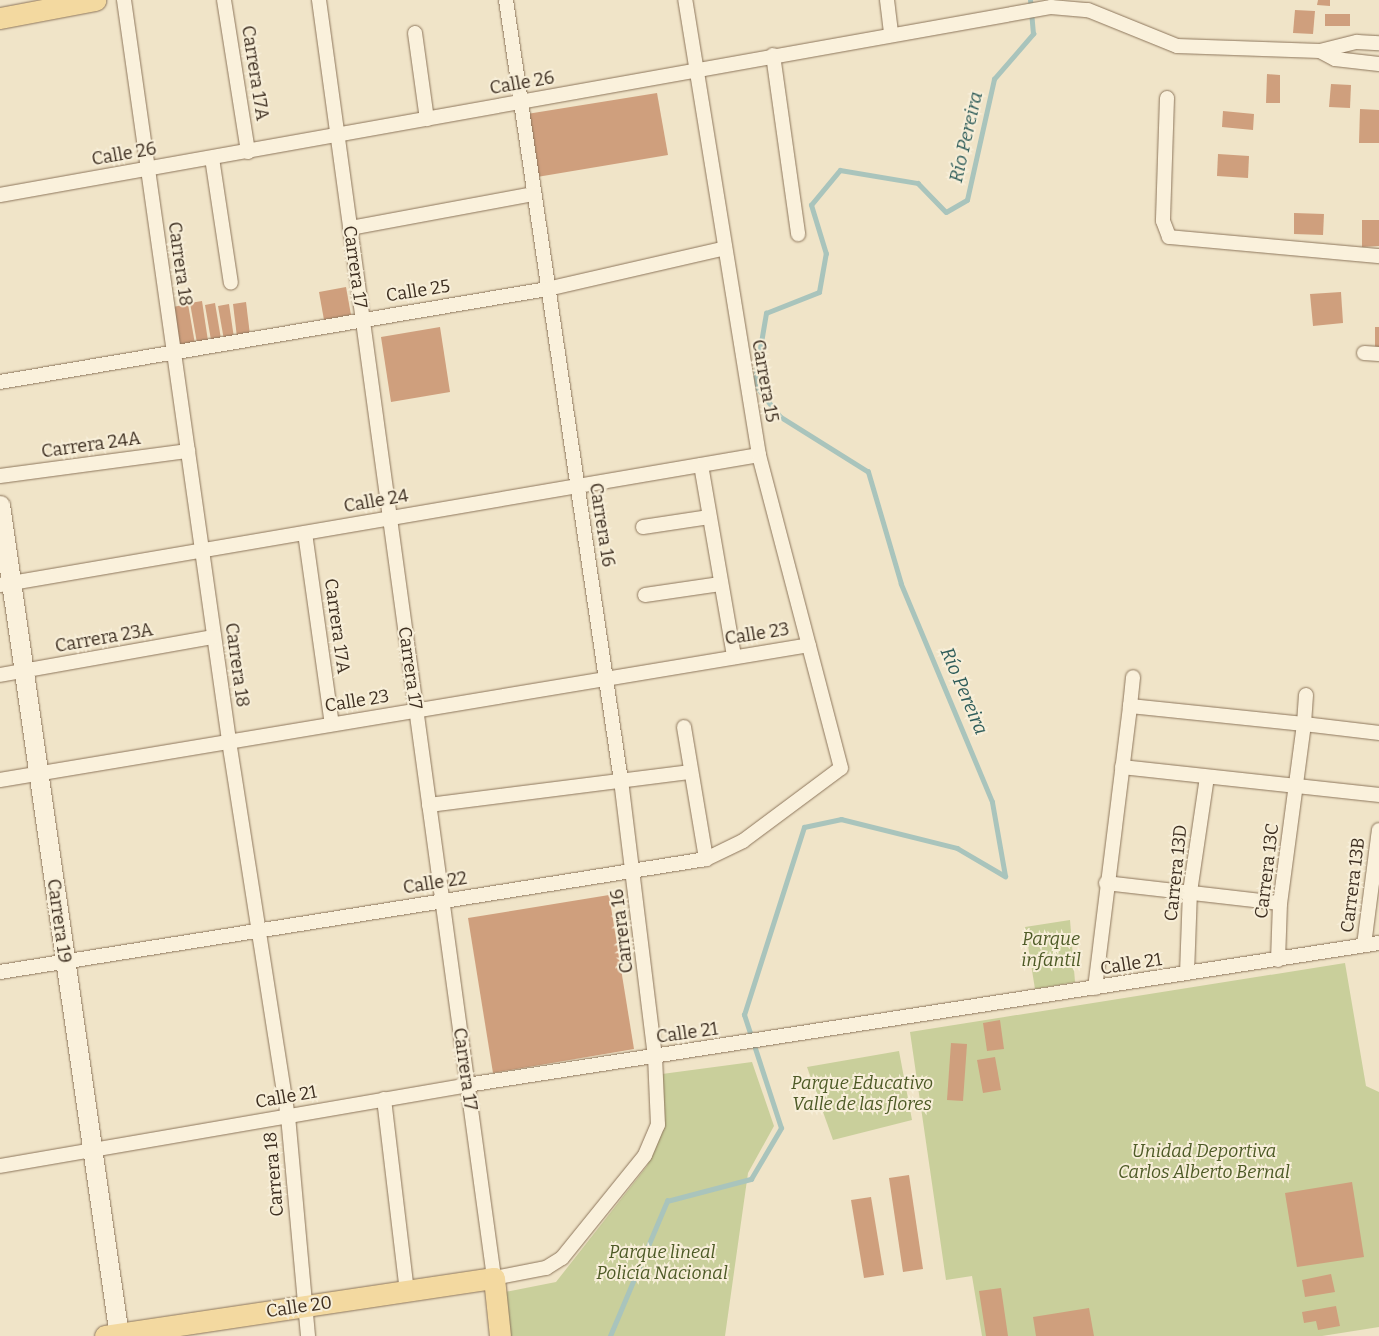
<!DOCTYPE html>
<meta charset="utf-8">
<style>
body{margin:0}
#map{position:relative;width:1379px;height:1336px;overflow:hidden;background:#f0e4c8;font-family:Bitter,serif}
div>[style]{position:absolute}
.green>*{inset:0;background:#c9cf9b}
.stream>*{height:4.5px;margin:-2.25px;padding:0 2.25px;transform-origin:2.25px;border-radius:2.25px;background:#a9c4bc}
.building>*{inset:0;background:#cf9f7d}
.roads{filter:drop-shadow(0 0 1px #8d765c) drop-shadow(0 0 1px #8d765c)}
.street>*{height:14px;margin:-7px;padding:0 7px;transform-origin:7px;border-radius:7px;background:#faf1dc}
.secondary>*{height:19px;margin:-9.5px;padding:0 9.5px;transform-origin:9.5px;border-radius:9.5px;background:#faf1dc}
.primary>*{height:21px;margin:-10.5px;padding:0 10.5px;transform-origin:10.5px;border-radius:10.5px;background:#f3d9a0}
span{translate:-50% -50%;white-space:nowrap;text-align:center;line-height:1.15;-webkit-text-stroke:4px #f7eed8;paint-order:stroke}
.street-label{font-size:18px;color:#3d2e20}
.park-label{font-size:18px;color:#4d5a26;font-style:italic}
.water-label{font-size:19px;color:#2f5d5a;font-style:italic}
</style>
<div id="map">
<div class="green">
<i style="clip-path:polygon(1070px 920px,1075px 982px,1035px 989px,1025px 927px)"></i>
<i style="clip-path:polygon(1345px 963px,1366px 1086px,1379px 1092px,1379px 1327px,1322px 1336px,982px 1336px,972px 1276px,946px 1280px,910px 1032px)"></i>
<i style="clip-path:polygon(899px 1051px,912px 1120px,833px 1140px,807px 1067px)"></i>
<i style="clip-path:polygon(752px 1062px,774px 1126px,748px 1173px,725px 1336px,505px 1336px,500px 1293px,556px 1282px,647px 1166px,664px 1126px,662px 1074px)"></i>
</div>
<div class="stream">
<i style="left:610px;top:1336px;width:147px;rotate:-67.1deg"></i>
<i style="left:667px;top:1201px;width:87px;rotate:-14.7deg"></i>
<i style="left:751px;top:1179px;width:59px;rotate:-59.5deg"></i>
<i style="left:781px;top:1128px;width:119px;rotate:-108.1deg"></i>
<i style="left:744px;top:1015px;width:197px;rotate:-72.3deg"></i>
<i style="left:804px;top:827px;width:38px;rotate:-12deg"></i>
<i style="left:841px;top:819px;width:120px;rotate:14deg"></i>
<i style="left:957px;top:848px;width:56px;rotate:30.3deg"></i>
<i style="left:1005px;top:876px;width:75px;rotate:-100deg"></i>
<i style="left:992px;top:802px;width:236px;rotate:-112.7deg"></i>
<i style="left:901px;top:584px;width:117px;rotate:-106.4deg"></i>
<i style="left:868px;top:472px;width:104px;rotate:-148deg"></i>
<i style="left:780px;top:417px;width:42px;rotate:-128.2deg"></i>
<i style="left:754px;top:384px;width:72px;rotate:-80.4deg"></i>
<i style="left:766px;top:313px;width:57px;rotate:-21.6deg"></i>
<i style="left:819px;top:292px;width:39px;rotate:-80deg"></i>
<i style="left:826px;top:254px;width:51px;rotate:-107deg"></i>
<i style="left:811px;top:205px;width:45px;rotate:-50.4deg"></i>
<i style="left:840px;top:170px;width:79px;rotate:9.5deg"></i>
<i style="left:918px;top:183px;width:40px;rotate:46deg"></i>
<i style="left:946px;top:212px;width:24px;rotate:-30deg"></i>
<i style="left:967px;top:200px;width:124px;rotate:-77.4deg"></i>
<i style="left:994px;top:79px;width:60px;rotate:-49.1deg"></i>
<i style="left:1033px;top:34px;width:34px;rotate:-95deg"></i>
</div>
<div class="building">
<i style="clip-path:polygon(1318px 0,1330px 0,1330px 6px,1317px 5px)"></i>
<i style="clip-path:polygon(1295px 10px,1315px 11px,1313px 34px,1293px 33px)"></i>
<i style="clip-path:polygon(1325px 14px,1350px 14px,1350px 26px,1325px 26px)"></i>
<i style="clip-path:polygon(1267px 74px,1280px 75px,1280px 103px,1266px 103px)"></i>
<i style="clip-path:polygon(1331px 84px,1351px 85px,1350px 108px,1329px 107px)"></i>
<i style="clip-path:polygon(657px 93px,668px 155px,537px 177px,527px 114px)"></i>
<i style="clip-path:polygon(1360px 109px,1379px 110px,1379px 143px,1359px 143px)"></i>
<i style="clip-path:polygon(1223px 111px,1254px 114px,1253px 130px,1222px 127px)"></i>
<i style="clip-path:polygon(1218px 154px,1249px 156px,1248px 178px,1217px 176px)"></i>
<i style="clip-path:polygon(1294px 213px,1324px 214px,1323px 235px,1294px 234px)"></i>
<i style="clip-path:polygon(1362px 220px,1379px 220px,1379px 246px,1362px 247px)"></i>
<i style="clip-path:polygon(346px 287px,351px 315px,324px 320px,319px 292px)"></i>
<i style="clip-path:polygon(1341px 292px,1343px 323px,1313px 326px,1310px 294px)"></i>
<i style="clip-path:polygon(202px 301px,208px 341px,197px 343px,190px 303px)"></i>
<i style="clip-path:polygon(246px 302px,250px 335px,237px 337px,233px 304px)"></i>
<i style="clip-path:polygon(215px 303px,221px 339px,211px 340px,205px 305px)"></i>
<i style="clip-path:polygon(188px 304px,195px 344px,180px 346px,173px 307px)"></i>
<i style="clip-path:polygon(229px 304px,234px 338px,224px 340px,218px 306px)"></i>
<i style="clip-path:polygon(440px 327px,450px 392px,391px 402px,381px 337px)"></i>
<i style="clip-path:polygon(1375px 327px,1379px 327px,1379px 347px,1375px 347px)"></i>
<i style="clip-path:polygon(609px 895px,634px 1049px,493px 1073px,468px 918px)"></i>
<i style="clip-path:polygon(1000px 1020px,1004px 1049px,987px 1051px,983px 1023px)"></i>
<i style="clip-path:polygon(951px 1043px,967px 1044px,963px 1101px,947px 1100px)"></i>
<i style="clip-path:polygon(995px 1057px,1001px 1090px,983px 1093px,977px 1060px)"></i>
<i style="clip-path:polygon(909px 1175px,923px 1269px,903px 1272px,889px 1178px)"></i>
<i style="clip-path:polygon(1352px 1182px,1364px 1257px,1297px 1267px,1285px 1193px)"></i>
<i style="clip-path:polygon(871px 1197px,884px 1275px,864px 1278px,851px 1200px)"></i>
<i style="clip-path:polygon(1331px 1274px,1335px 1292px,1305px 1297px,1302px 1280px)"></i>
<i style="clip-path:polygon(1001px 1288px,1008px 1336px,986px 1336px,979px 1291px)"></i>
<i style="clip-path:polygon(1336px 1306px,1340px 1326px,1318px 1330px,1316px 1321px,1304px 1323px,1302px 1312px)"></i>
<i style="clip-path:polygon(1089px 1308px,1094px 1336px,1036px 1336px,1033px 1317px)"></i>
</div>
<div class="roads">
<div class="street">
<i style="left:124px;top:0;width:748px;rotate:81.93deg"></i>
<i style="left:229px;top:741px;width:380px;rotate:81.1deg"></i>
<i style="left:288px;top:1116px;width:221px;rotate:84.8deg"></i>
<i style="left:224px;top:0;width:154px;rotate:81deg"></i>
<i style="left:319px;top:0;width:1290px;rotate:82.2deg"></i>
<i style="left:494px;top:1278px;width:53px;rotate:-10.9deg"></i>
<i style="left:546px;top:1268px;width:19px;rotate:-32deg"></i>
<i style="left:562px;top:1258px;width:132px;rotate:-51.1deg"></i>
<i style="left:645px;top:1155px;width:33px;rotate:-67deg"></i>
<i style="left:658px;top:1125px;width:68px;rotate:-92.5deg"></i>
<i style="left:655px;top:1057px;width:278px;rotate:-97deg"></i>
<i style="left:621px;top:781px;width:789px;rotate:-98.38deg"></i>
<i style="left:887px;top:0;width:33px;rotate:83deg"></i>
<i style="left:415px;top:33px;width:87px;rotate:82.1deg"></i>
<i style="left:1320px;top:51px;width:17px;rotate:28deg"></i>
<i style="left:1335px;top:59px;width:44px;rotate:6.5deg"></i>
<i style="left:773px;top:55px;width:181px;rotate:82deg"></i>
<i style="left:1167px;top:98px;width:123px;rotate:91.9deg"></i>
<i style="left:1163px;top:221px;width:17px;rotate:69deg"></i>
<i style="left:1169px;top:237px;width:211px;rotate:5.2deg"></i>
<i style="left:212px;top:158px;width:126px;rotate:81.4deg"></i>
<i style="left:0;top:195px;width:1068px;rotate:-10.14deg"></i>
<i style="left:1051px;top:7px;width:37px;rotate:5deg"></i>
<i style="left:1088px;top:10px;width:96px;rotate:22deg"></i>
<i style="left:1177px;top:46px;width:143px;rotate:2deg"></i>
<i style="left:1320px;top:51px;width:38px;rotate:-14deg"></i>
<i style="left:1357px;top:42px;width:22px;rotate:3deg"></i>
<i style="left:350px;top:228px;width:187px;rotate:-10.5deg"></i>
<i style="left:1364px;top:353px;width:15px;rotate:4deg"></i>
<i style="left:0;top:382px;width:555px;rotate:-9.65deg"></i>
<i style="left:547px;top:289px;width:180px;rotate:-12.9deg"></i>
<i style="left:701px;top:465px;width:195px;rotate:80.2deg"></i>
<i style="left:0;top:476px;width:190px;rotate:-7.6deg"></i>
<i style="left:643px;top:527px;width:67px;rotate:-8.6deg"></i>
<i style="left:305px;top:533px;width:193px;rotate:82deg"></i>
<i style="left:0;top:585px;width:770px;rotate:-9.72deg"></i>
<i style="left:645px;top:595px;width:76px;rotate:-8.3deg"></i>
<i style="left:0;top:675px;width:217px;rotate:-10.1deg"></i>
<i style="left:1306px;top:695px;width:29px;rotate:94deg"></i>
<i style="left:1304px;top:724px;width:76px;rotate:6.8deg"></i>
<i style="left:1130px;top:706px;width:29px;rotate:-84deg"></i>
<i style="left:684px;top:727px;width:134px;rotate:80.5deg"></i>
<i style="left:1122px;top:767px;width:259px;rotate:6.2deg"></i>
<i style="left:0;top:780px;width:820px;rotate:-9.47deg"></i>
<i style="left:429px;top:805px;width:264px;rotate:-7.2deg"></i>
<i style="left:1106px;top:883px;width:175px;rotate:6.6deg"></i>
<i style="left:1364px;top:945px;width:116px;rotate:-82.6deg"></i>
<i style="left:0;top:972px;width:715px;rotate:-9.09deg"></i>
<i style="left:706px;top:859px;width:41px;rotate:-25.9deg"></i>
<i style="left:743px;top:841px;width:122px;rotate:-36.7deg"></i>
<i style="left:841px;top:768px;width:324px;rotate:-104.7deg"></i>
<i style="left:759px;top:455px;width:461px;rotate:-99.2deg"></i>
<i style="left:1187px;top:973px;width:81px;rotate:-87.9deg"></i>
<i style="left:1190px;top:892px;width:116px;rotate:-81.6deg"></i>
<i style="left:1095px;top:988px;width:284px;rotate:-82.9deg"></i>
<i style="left:1130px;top:706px;width:175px;rotate:5.9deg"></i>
<i style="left:1304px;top:724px;width:181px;rotate:97.6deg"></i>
<i style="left:1280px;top:903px;width:57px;rotate:92deg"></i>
<i style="left:384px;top:1099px;width:193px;rotate:83.2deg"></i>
<i style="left:0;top:1166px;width:474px;rotate:-9.8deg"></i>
<i style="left:467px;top:1085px;width:923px;rotate:-8.85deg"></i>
</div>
<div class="secondary">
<i style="left:0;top:505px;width:839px;rotate:81.85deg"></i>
</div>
<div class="primary">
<i style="left:0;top:18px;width:97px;rotate:-10.7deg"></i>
<i style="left:105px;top:1336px;width:393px;rotate:-8.5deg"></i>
<i style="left:494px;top:1278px;width:58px;rotate:84.1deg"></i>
</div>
</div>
<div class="street-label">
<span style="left:255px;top:73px;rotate:81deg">Carrera 17A</span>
<span style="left:522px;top:83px;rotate:-10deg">Calle 26</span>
<span style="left:124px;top:154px;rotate:-10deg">Calle 26</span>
<span style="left:180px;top:264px;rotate:82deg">Carrera 18</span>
<span style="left:355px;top:267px;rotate:82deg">Carrera 17</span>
<span style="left:418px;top:291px;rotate:-9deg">Calle 25</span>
<span style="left:765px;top:381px;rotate:80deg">Carrera 15</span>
<span style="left:91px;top:445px;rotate:-8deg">Carrera 24A</span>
<span style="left:376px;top:501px;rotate:-10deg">Calle 24</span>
<span style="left:602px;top:525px;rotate:81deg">Carrera 16</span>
<span style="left:337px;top:626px;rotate:82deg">Carrera 17A</span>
<span style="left:757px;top:634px;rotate:-9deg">Calle 23</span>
<span style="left:104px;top:638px;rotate:-10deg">Carrera 23A</span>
<span style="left:237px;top:665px;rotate:82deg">Carrera 18</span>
<span style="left:410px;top:668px;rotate:82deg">Carrera 17</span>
<span style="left:357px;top:701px;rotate:-9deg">Calle 23</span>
<span style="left:1267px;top:871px;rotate:-83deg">Carrera 13C</span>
<span style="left:1176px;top:873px;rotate:-84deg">Carrera 13D</span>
<span style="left:435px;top:883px;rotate:-9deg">Calle 22</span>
<span style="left:1353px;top:885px;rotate:-83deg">Carrera 13B</span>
<span style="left:59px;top:921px;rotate:82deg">Carrera 19</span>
<span style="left:622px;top:931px;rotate:-97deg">Carrera 16</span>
<span style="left:1131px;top:964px;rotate:-9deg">Calle 21</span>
<span style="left:687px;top:1033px;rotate:-8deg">Calle 21</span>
<span style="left:465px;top:1069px;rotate:82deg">Carrera 17</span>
<span style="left:286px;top:1097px;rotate:-10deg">Calle 21</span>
<span style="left:274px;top:1174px;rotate:-95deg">Carrera 18</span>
<span style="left:299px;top:1307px;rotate:-8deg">Calle 20</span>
</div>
<div class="park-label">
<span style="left:1051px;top:950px">Parque<br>infantil</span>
<span style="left:862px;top:1094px">Parque Educativo<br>Valle de las flores</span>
<span style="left:1204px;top:1162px">Unidad Deportiva<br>Carlos Alberto Bernal</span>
<span style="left:662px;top:1263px">Parque lineal<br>Policía Nacional</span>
</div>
<div class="water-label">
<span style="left:966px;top:137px;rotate:-77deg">Río Pereira</span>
<span style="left:964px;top:691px;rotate:67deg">Río Pereira</span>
</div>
</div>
